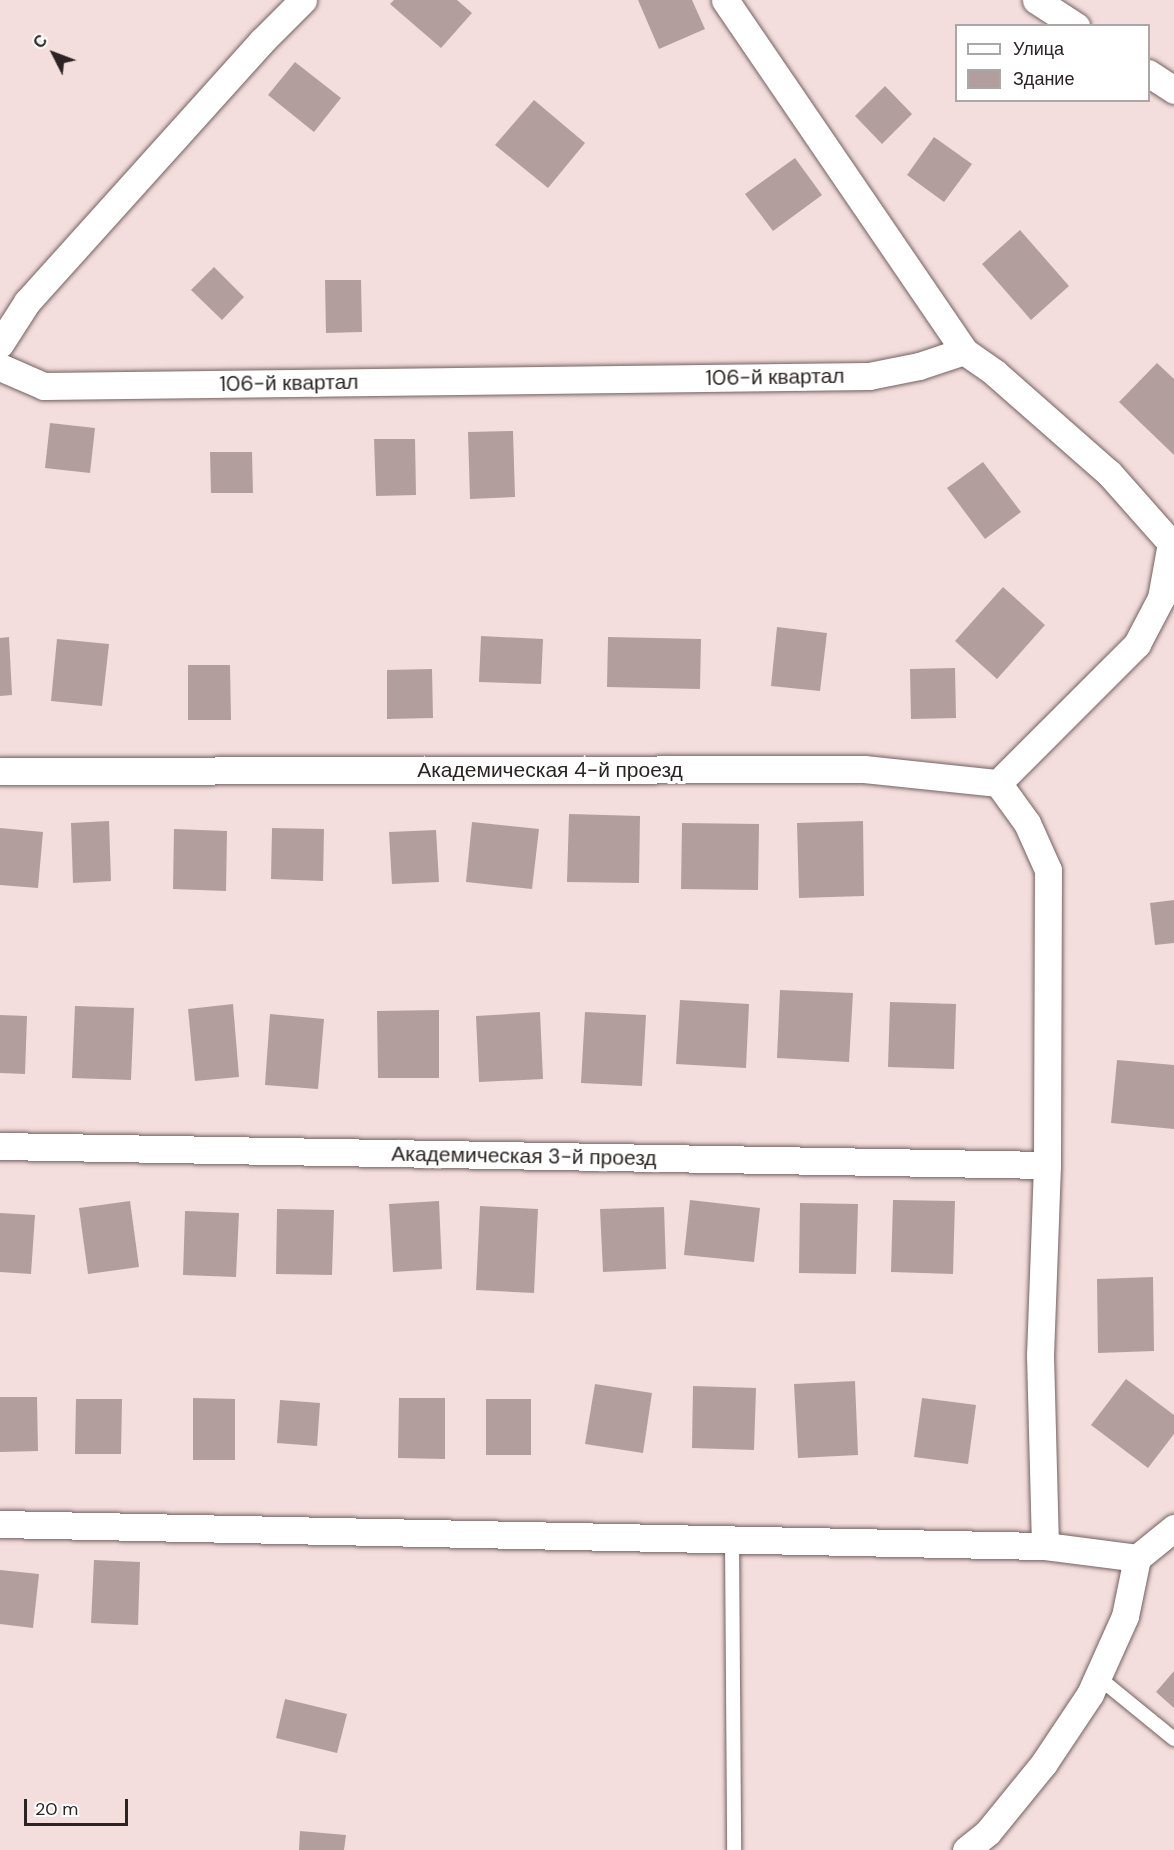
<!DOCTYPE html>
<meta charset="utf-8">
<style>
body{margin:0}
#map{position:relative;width:1174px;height:1850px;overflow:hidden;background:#f4dddd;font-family:"DM Sans",sans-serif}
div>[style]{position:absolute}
.building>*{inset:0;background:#b39e9e}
.roads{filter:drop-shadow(0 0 2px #746161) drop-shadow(0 0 2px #746161)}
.lane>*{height:14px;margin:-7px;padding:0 7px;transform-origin:7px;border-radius:7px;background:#fff}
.street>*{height:27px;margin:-13.5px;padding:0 13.5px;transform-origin:13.5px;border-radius:13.5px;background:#fff}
span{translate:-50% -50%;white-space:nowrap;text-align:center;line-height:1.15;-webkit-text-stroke:6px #fff;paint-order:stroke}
.street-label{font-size:21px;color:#2c2424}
.legend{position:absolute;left:955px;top:24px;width:195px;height:78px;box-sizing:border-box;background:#fff;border:2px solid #aba7a7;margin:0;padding:8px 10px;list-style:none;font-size:18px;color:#2c2424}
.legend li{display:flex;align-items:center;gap:12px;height:30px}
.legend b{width:30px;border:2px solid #aba7a7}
.north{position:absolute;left:24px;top:24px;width:60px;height:60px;-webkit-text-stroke:4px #fff;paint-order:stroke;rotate:312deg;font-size:16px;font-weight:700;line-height:24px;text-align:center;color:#2c2424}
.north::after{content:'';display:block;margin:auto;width:21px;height:27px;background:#2c2424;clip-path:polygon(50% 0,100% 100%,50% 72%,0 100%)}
.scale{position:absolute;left:24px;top:1799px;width:104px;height:27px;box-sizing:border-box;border:3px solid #2c2424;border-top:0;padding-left:8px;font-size:18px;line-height:21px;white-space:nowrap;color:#2c2424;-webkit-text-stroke:4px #fff;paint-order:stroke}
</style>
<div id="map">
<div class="building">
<i style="clip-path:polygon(394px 0,457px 0,472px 13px,441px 48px,390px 4px)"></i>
<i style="clip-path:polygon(638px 0,692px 0,705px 29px,659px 49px)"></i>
<i style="clip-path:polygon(295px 62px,341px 98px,314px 132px,268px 95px)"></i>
<i style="clip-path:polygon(885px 86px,912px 114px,882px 144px,855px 116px)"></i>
<i style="clip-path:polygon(534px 100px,585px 143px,548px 188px,495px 145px)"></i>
<i style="clip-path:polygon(934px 137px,972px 164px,944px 202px,907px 175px)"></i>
<i style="clip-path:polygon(795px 158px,822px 195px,773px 231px,745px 194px)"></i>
<i style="clip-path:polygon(1020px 230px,1069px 286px,1031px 320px,982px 264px)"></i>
<i style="clip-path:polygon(214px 267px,244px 297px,222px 320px,191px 290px)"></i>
<i style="clip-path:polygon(325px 280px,361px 280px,362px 332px,326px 333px)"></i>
<i style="clip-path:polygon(1157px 363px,1174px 379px,1174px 455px,1119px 402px)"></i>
<i style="clip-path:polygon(50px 423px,95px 428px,90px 473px,45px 468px)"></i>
<i style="clip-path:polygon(513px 431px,515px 497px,470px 499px,468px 432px)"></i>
<i style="clip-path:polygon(374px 439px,415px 439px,416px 495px,376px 496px)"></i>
<i style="clip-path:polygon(210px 452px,252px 452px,253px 493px,211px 493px)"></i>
<i style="clip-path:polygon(983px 462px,1021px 512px,985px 539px,947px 488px)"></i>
<i style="clip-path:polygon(1003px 587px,1045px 625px,997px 679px,955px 641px)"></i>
<i style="clip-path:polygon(777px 627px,827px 633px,820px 691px,771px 686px)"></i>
<i style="clip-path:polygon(481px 636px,543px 639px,541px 684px,479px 682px)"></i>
<i style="clip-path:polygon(9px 637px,12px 695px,0 696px,0 638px)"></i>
<i style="clip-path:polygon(608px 637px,701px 639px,700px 689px,607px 687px)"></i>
<i style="clip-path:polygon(57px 639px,109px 644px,102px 706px,51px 701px)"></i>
<i style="clip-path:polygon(188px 665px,230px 665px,231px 720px,188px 720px)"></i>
<i style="clip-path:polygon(955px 668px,956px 718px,911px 719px,910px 669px)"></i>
<i style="clip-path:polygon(432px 669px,433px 718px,387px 719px,387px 670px)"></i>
<i style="clip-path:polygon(569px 814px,640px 816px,639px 883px,567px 882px)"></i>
<i style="clip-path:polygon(109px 821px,111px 881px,73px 883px,71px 823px)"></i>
<i style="clip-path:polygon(863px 821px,864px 896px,799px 898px,797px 823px)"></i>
<i style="clip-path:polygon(472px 822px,539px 829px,532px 889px,466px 882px)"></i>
<i style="clip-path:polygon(682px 823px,759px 824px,758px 890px,681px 889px)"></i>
<i style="clip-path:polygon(0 828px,43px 832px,38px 888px,0 885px)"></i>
<i style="clip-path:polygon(272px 828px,324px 829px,323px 881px,271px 879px)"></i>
<i style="clip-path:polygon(174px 829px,227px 831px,226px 891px,173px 889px)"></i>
<i style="clip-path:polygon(436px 830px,439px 882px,392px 884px,389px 832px)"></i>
<i style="clip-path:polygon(1174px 900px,1174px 943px,1155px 945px,1150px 903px)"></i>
<i style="clip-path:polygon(780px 990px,853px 993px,849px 1062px,777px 1058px)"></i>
<i style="clip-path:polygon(680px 1000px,749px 1004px,746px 1068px,676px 1064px)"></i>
<i style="clip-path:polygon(890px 1002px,956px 1004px,954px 1069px,888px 1067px)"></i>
<i style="clip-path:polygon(233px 1004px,239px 1077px,195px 1081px,188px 1009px)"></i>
<i style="clip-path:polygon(75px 1006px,134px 1008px,131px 1080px,72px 1078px)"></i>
<i style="clip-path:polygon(439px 1010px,439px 1078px,378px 1078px,377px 1011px)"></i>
<i style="clip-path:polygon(540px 1012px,543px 1079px,479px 1082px,476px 1016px)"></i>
<i style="clip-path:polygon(585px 1012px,646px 1015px,642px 1086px,581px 1083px)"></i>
<i style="clip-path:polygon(270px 1014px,324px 1019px,318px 1089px,265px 1085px)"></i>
<i style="clip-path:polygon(0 1015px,27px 1016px,25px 1074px,0 1073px)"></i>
<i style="clip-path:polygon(1117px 1060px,1174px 1065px,1174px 1129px,1111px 1123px)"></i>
<i style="clip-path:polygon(690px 1200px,760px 1208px,754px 1262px,684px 1255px)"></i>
<i style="clip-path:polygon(893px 1200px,955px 1201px,953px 1274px,891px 1272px)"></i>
<i style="clip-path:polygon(130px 1201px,139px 1267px,88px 1274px,79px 1208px)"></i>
<i style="clip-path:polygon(439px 1201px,442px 1269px,393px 1272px,389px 1204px)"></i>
<i style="clip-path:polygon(800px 1203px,858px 1204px,856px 1274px,799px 1273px)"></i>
<i style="clip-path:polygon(480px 1206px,538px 1209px,534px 1293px,476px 1290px)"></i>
<i style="clip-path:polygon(664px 1207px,666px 1269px,603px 1272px,600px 1209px)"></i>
<i style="clip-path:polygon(277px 1209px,334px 1210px,332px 1275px,276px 1274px)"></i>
<i style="clip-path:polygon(185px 1211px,239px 1213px,236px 1277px,183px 1275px)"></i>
<i style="clip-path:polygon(0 1213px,35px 1215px,31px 1274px,0 1272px)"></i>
<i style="clip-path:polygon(1153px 1277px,1154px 1351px,1098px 1353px,1097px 1279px)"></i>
<i style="clip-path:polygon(1126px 1379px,1174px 1415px,1174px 1434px,1148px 1468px,1091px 1425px)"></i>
<i style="clip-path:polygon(855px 1381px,858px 1455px,798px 1458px,794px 1384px)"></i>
<i style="clip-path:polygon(595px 1384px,652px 1393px,643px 1453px,585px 1444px)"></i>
<i style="clip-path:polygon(693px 1386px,756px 1388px,754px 1450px,692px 1448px)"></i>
<i style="clip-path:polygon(0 1397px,37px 1397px,38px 1451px,0 1452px)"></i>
<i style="clip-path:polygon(193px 1398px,235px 1399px,235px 1460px,193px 1460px)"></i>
<i style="clip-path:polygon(399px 1398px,445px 1398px,445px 1459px,398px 1458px)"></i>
<i style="clip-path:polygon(922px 1398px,976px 1405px,968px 1464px,914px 1457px)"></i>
<i style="clip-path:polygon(76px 1399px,122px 1399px,121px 1454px,75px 1454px)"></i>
<i style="clip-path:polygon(486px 1399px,531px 1399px,531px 1455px,486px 1455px)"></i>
<i style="clip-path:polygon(280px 1400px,320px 1403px,317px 1446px,277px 1443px)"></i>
<i style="clip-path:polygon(94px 1560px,140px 1562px,138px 1625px,91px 1623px)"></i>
<i style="clip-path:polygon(0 1570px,39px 1574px,33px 1628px,0 1624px)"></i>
<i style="clip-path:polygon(1174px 1671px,1174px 1708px,1156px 1692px)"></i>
<i style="clip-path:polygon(285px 1699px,347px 1714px,337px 1753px,276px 1738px)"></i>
<i style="clip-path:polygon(300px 1831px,346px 1835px,344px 1850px,299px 1850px)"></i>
</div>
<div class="roads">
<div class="lane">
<i style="left:732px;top:1539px;width:311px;rotate:89.6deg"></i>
<i style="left:1098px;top:1677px;width:98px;rotate:39.2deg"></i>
</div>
<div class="street">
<i style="left:725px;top:0;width:425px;rotate:55.7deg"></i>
<i style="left:1036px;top:0;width:48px;rotate:33deg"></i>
<i style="left:1148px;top:73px;width:31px;rotate:33deg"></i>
<i style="left:0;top:344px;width:50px;rotate:-57.3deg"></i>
<i style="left:27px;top:302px;width:351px;rotate:-48deg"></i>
<i style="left:262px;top:41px;width:58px;rotate:-45deg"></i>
<i style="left:0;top:367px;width:48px;rotate:23.4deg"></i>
<i style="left:44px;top:386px;width:825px;rotate:-0.69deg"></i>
<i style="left:869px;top:376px;width:51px;rotate:-11.3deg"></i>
<i style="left:919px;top:366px;width:47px;rotate:-18.4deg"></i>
<i style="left:964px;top:351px;width:38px;rotate:35deg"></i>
<i style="left:995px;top:373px;width:152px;rotate:41.3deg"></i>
<i style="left:1109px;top:473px;width:94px;rotate:48.5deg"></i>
<i style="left:1171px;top:543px;width:56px;rotate:100.3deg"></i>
<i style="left:1161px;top:598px;width:52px;rotate:117.6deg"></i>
<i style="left:1137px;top:644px;width:197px;rotate:135deg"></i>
<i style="left:0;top:771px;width:864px;rotate:-0.13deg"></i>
<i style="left:864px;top:769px;width:135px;rotate:6deg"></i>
<i style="left:998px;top:783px;width:49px;rotate:54.1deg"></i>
<i style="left:1027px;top:823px;width:51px;rotate:65.9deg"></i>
<i style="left:1048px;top:870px;width:295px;rotate:90.2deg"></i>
<i style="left:1047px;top:1165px;width:190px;rotate:92.1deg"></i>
<i style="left:1040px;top:1355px;width:191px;rotate:88.5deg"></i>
<i style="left:0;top:1146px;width:1047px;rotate:1.04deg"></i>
<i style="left:0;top:1524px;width:1045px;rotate:1.21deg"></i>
<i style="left:1045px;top:1546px;width:93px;rotate:7.4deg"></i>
<i style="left:1137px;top:1558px;width:48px;rotate:-39deg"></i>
<i style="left:966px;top:1850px;width:28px;rotate:-39deg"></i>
<i style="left:988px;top:1832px;width:89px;rotate:-50.9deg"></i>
<i style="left:1044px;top:1763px;width:83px;rotate:-56.3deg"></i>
<i style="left:1090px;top:1694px;width:85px;rotate:-65.8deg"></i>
<i style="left:1125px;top:1616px;width:59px;rotate:-78.3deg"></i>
</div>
</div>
<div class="street-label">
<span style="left:775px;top:377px;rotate:-1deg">106-й квартал</span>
<span style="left:289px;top:383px;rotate:-1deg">106-й квартал</span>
<span style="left:550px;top:770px">Академическая 4-й проезд</span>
<span style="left:524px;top:1156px;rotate:1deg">Академическая 3-й проезд</span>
</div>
<ul class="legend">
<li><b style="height:8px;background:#fff"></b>Улица</li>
<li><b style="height:16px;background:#b39e9e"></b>Здание</li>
</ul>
<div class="north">С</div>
<div class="scale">20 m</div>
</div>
